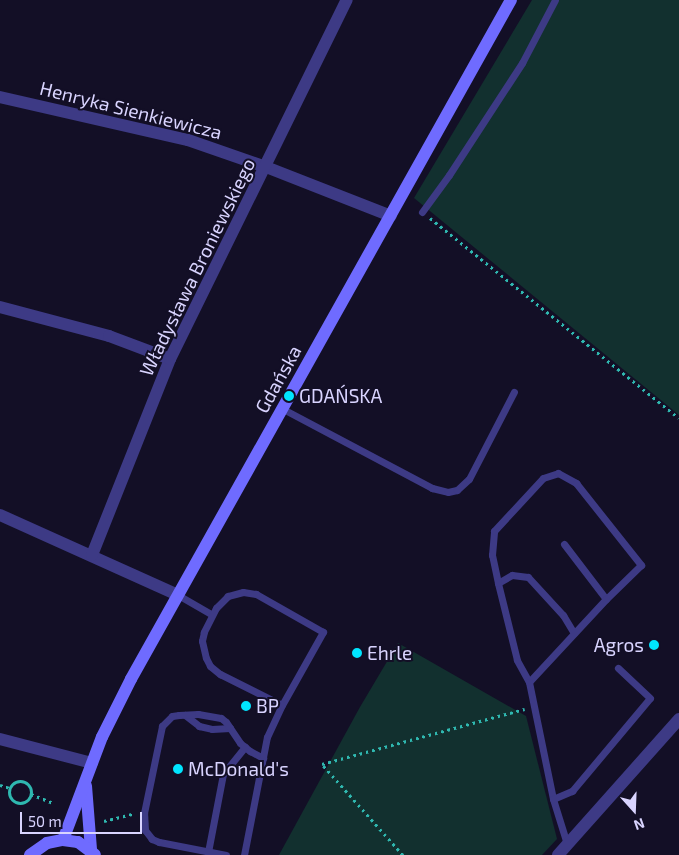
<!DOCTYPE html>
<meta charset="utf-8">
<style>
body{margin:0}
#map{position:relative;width:679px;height:855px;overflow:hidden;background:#130f26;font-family:"Exo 2",sans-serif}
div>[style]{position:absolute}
.green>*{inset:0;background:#12302f}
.path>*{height:3px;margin-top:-1.5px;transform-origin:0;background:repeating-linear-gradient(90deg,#2fb8b0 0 2.5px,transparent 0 6.5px)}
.path>.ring{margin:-1.5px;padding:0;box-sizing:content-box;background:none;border:3px solid #2fb8b0;border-radius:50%}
.service>*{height:7px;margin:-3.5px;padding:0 3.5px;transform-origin:3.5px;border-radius:3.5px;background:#3d3a85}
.minor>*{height:12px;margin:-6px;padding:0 6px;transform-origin:6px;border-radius:6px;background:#3d3a85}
.secondary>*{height:12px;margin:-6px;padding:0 6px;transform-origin:6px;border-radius:6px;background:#6f6bff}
.dots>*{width:14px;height:14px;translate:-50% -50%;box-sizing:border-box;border:2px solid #130f26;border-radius:50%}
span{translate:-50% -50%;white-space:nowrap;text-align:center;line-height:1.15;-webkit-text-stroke:4px #130f26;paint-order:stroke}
.street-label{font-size:19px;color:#d9d4ff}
.poi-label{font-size:19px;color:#d9d4ff}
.left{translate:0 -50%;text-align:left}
.right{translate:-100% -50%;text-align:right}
.north{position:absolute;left:609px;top:785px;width:50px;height:50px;-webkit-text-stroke:4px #130f26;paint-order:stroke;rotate:160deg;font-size:14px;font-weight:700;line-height:20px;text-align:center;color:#d9d4ff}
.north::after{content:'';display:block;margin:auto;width:18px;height:22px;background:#d9d4ff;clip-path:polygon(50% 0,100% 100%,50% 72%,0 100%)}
.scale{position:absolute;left:20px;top:812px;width:122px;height:22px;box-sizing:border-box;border:2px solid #d9d4ff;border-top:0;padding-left:6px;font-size:15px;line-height:18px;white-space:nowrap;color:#d9d4ff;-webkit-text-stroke:4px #130f26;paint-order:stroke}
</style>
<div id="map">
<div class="green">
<i style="clip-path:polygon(532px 0,679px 0,679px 415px,414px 198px)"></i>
<i style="clip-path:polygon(398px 643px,526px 716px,557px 839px,542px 855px,279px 855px,360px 707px)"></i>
</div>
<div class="path">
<i style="left:430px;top:218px;width:319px;rotate:38.8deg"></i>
<i class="ring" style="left:9px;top:781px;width:19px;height:19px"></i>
<i style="left:0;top:785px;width:10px;rotate:17deg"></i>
<i style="left:31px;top:794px;width:24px;rotate:22deg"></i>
<i style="left:104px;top:821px;width:32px;rotate:-14deg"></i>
<i style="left:403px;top:855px;width:122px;rotate:-131.7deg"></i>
<i style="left:322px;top:764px;width:210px;rotate:-15.2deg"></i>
</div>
<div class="service">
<i style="left:422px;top:212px;width:46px;rotate:-53.9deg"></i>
<i style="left:449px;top:175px;width:134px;rotate:-56.9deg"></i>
<i style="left:522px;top:63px;width:71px;rotate:-62.4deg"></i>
<i style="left:283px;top:409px;width:169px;rotate:27.9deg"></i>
<i style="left:432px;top:488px;width:16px;rotate:14deg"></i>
<i style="left:448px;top:492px;width:9px;rotate:-13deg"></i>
<i style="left:457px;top:490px;width:16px;rotate:-43deg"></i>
<i style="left:469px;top:479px;width:98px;rotate:-62.7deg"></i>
<i style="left:564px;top:544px;width:69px;rotate:52.6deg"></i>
<i style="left:498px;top:583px;width:16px;rotate:-30deg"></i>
<i style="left:512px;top:575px;width:16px;rotate:7deg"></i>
<i style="left:528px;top:577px;width:52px;rotate:47.4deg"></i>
<i style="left:563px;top:615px;width:21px;rotate:59deg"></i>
<i style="left:178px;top:595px;width:39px;rotate:30deg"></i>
<i style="left:529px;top:682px;width:25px;rotate:-119deg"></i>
<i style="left:517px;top:660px;width:79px;rotate:-103.9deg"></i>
<i style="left:498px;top:583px;width:29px;rotate:-102deg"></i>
<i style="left:492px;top:555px;width:24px;rotate:-85deg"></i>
<i style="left:494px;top:531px;width:72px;rotate:-47.2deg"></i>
<i style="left:543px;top:478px;width:16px;rotate:-18deg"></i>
<i style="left:558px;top:473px;width:21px;rotate:29deg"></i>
<i style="left:576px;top:483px;width:105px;rotate:51.6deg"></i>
<i style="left:641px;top:565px;width:49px;rotate:135.8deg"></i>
<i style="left:606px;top:599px;width:113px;rotate:132.9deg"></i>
<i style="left:529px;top:682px;width:119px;rotate:78.4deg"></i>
<i style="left:553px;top:799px;width:47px;rotate:72.7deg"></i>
<i style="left:185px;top:715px;width:18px;rotate:38deg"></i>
<i style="left:199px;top:726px;width:13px;rotate:13deg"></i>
<i style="left:212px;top:729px;width:18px;rotate:-3deg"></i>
<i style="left:553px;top:799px;width:21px;rotate:-23deg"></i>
<i style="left:572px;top:791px;width:121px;rotate:-50deg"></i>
<i style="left:650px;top:698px;width:44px;rotate:-136.8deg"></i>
<i style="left:208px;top:852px;width:79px;rotate:-79.1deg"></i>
<i style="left:223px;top:774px;width:35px;rotate:-51deg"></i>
<i style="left:226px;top:855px;width:68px;rotate:-169deg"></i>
<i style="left:159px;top:842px;width:8px;rotate:-157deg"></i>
<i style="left:152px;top:839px;width:11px;rotate:-128deg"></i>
<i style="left:145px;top:830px;width:17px;rotate:-93deg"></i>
<i style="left:144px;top:813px;width:89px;rotate:-78.3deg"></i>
<i style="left:162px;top:726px;width:14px;rotate:-45deg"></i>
<i style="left:172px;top:716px;width:7px;rotate:-8deg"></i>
<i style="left:179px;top:715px;width:19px;rotate:-3deg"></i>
<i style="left:198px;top:714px;width:23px;rotate:10deg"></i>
<i style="left:221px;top:718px;width:6px;rotate:39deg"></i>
<i style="left:226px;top:722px;width:25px;rotate:56deg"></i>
<i style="left:240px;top:743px;width:13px;rotate:39deg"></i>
<i style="left:250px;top:751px;width:15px;rotate:28deg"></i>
<i style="left:244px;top:855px;width:120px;rotate:-79deg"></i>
<i style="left:267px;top:737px;width:35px;rotate:-65deg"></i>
<i style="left:282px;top:705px;width:84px;rotate:-60.7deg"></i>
<i style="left:323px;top:632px;width:77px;rotate:-150.4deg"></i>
<i style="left:256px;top:594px;width:13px;rotate:-171deg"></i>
<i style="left:243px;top:592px;width:16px;rotate:165deg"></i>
<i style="left:228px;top:596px;width:17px;rotate:135deg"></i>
<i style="left:216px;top:608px;width:27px;rotate:117deg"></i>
<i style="left:204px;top:632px;width:9px;rotate:103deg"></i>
<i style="left:202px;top:641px;width:17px;rotate:77deg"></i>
<i style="left:206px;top:658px;width:9px;rotate:63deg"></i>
<i style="left:210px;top:666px;width:13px;rotate:39deg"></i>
<i style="left:220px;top:674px;width:69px;rotate:26.6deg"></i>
</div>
<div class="minor">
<i style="left:0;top:97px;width:193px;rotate:12.9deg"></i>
<i style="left:188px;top:140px;width:83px;rotate:19.1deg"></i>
<i style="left:266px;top:167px;width:134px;rotate:21.4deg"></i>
<i style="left:0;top:307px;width:113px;rotate:14.9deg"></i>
<i style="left:109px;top:336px;width:65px;rotate:20.7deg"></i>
<i style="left:0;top:515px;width:195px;rotate:24.2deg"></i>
<i style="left:92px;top:555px;width:211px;rotate:-68.3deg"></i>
<i style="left:170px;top:359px;width:400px;rotate:-63.8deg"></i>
<i style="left:0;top:739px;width:95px;rotate:14.6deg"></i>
<i style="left:558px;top:855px;width:182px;rotate:-48.3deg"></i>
</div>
<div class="secondary">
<i style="left:86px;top:786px;width:64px;rotate:85.5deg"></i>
<i style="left:63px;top:840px;width:110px;rotate:-69.3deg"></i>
<i style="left:102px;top:737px;width:65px;rotate:-63.4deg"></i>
<i style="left:131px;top:679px;width:778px;rotate:-60.77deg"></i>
<i style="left:30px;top:855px;width:21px;rotate:-35deg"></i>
<i style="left:47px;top:843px;width:16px;rotate:-11deg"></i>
<i style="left:63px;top:840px;width:15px;rotate:8deg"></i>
<i style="left:78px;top:842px;width:21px;rotate:37deg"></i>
</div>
<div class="dots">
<i style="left:289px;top:396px;background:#00e5ff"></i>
<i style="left:654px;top:645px;background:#00e5ff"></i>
<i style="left:357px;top:653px;background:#00e5ff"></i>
<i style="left:246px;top:706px;background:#00e5ff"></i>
<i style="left:178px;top:769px;background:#00e5ff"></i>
</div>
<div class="street-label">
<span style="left:131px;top:110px;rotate:14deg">Henryka Sienkiewicza</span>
<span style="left:197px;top:267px;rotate:-64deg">Władysława Broniewskiego</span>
<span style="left:278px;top:379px;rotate:-61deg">Gdańska</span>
</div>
<div class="poi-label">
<span class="left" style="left:299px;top:396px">GDAŃSKA</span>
<span class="right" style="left:644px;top:645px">Agros</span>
<span class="left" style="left:367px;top:653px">Ehrle</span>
<span class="left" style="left:256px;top:706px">BP</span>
<span class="left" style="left:188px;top:769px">McDonald's</span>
</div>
<div class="north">N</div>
<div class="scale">50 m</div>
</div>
